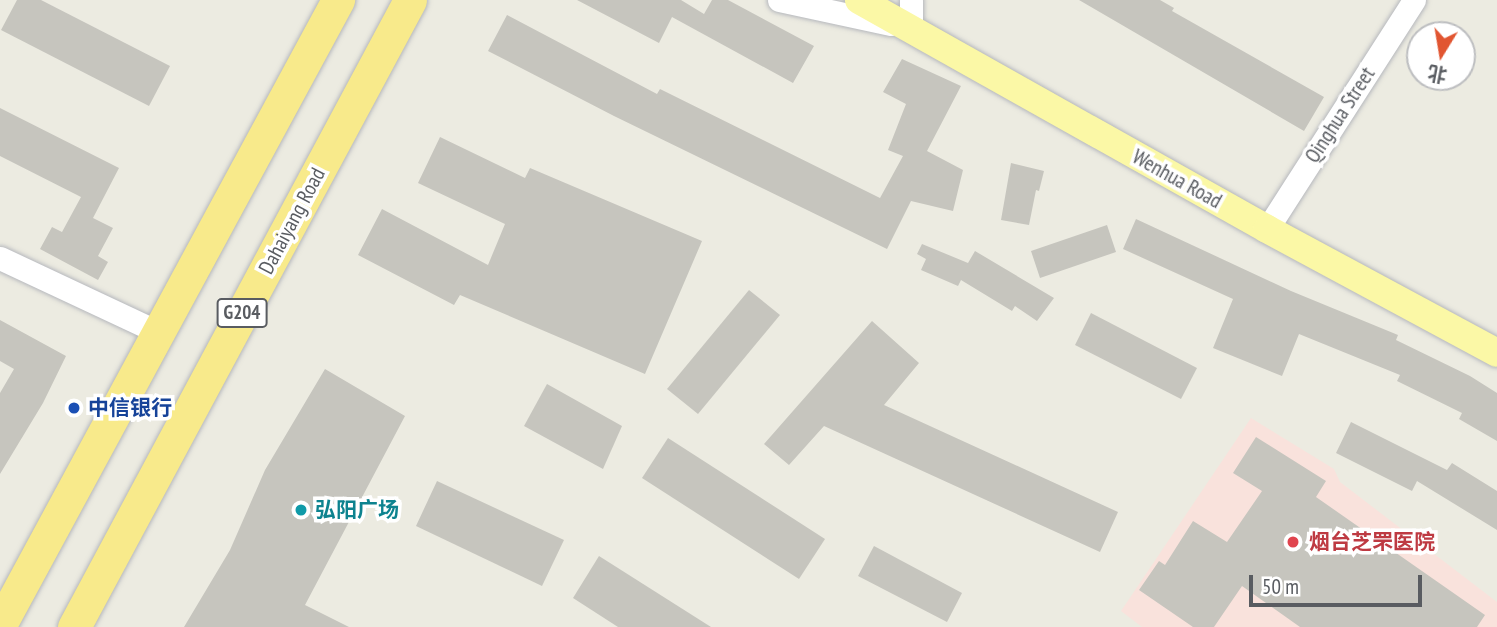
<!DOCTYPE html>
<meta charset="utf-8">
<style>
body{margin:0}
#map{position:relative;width:1497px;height:627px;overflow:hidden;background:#ecebe1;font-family:"PT Sans Narrow","Noto Sans SC",sans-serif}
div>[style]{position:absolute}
.medical>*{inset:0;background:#f9e2dc}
.building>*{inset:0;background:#c6c5be}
.roads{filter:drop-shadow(0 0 2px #b6b8bd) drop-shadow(0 0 2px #b6b8bd)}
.minor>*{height:23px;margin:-11.5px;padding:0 11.5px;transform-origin:11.5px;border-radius:11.5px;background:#fff}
.major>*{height:28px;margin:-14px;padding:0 14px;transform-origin:14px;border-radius:14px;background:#fbf8a6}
.highway>*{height:33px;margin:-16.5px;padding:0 16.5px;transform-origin:16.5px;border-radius:16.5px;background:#f8ea8b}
.dots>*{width:19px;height:19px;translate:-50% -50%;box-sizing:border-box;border:4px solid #fff;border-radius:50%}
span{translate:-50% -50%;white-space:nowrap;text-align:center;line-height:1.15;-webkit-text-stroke:7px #fff;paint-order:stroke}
.shield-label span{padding:2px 5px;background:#fff;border:2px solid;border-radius:5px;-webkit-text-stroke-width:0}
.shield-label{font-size:19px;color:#595c61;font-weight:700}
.street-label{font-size:21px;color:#595c61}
.transit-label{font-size:21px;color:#164399;font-weight:700}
.left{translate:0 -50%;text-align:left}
.culture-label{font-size:21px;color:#0d838f;font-weight:700}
.health-label{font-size:21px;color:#be3a42;font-weight:700}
.north{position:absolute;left:1406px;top:21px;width:70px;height:70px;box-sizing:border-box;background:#fff;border:2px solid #bdbec0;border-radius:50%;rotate:191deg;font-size:19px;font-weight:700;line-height:28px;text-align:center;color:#595c61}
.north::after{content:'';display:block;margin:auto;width:24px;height:32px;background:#e15531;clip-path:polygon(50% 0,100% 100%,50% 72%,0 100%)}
.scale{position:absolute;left:1249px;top:575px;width:173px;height:32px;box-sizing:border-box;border:4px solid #595c61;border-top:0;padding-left:9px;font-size:21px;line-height:24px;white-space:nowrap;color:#595c61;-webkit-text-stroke:5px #fff;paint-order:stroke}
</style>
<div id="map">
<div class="medical">
<i style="clip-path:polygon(1251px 418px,1334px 469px,1340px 482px,1497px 602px,1497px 627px,1142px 627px,1121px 611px)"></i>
</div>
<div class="building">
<i style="clip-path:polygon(17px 0,41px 0,170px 66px,149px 106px,1px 30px)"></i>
<i style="clip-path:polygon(577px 0,681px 0,704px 14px,712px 0,728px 0,814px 46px,793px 83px,672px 17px,659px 43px)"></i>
<i style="clip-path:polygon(1079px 0,1160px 0,1174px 8px,1172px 11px,1324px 97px,1304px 131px)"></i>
<i style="clip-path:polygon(507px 15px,657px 94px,660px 89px,880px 198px,903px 156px,888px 150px,906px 104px,883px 92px,902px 59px,961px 86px,927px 151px,963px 170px,953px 211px,911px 201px,887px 249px,614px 116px,488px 51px)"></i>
<i style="clip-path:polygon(0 108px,119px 168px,93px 218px,113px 228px,98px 256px,108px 262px,98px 280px,40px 249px,52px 227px,62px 232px,81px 197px,0 156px)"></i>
<i style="clip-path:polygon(440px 137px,525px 178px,530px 168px,702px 241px,645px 374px,460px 295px,454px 305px,358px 255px,382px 209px,488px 265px,505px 224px,418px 183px)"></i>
<i style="clip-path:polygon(1011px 163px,1044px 171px,1039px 191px,1036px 190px,1029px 225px,1001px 220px)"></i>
<i style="clip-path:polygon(1136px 219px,1291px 291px,1398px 335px,1396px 340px,1470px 376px,1497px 393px,1497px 441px,1459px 419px,1462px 413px,1397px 381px,1400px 375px,1299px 334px,1282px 376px,1213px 348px,1233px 299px,1123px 249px)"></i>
<i style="clip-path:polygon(1107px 225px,1116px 252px,1040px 278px,1031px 251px)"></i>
<i style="clip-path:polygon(922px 244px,968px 263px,975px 251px,1054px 298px,1037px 321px,1015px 306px,1012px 311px,961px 280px,958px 286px,921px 270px,926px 259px,917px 254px)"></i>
<i style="clip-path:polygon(749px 290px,780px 315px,698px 414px,667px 389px)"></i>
<i style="clip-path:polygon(1091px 313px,1197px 368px,1181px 399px,1075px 345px)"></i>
<i style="clip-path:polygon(0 320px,66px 356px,43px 403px,0 474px,0 393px,14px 369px,0 361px)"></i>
<i style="clip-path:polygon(872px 321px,919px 363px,884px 405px,1118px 512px,1100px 552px,824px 426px,789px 465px,764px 444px)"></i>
<i style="clip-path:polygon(325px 369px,405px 416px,305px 605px,349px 627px,184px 627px,230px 550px,265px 470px)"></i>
<i style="clip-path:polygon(547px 384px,622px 426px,603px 469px,524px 426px)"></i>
<i style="clip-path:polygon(1351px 422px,1447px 470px,1452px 463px,1497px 491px,1497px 530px,1417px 481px,1412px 491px,1336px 453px)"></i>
<i style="clip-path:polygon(1256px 437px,1326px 481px,1316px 497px,1485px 615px,1477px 627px,1300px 627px,1242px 586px,1214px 627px,1193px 627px,1139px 590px,1159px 561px,1165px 565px,1193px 521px,1227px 542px,1262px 491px,1233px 473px)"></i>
<i style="clip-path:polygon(668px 438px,825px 539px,799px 579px,642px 478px)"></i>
<i style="clip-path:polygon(437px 481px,564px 540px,542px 586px,416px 526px)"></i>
<i style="clip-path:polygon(874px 546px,962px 593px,947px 622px,858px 576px)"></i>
<i style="clip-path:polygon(599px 556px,711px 627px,618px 627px,573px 598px)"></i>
</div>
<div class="roads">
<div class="minor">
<i style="left:779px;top:0;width:114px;rotate:12.2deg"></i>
<i style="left:911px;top:28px;width:28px;rotate:-90deg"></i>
<i style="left:1267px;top:229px;width:272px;rotate:-57.3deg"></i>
<i style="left:0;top:258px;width:174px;rotate:25.1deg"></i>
</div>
<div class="major">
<i style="left:859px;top:0;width:468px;rotate:29.3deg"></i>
<i style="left:1267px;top:229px;width:261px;rotate:28.3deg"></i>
</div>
<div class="highway">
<i style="left:0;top:625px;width:711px;rotate:-61.6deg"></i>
<i style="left:74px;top:627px;width:711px;rotate:-61.81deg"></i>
</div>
</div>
<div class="dots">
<i style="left:74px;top:408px;background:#1a4fb4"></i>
<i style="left:301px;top:510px;background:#0f9aa8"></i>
<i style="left:1293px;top:542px;background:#e0444e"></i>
</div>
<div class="shield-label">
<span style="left:242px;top:313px">G204</span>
</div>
<div class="street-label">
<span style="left:1340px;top:115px;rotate:-57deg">Qinghua Street</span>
<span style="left:1177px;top:179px;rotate:29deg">Wenhua Road</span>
<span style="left:292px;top:221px;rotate:-62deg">Dahaiyang Road</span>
</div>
<div class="transit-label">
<span class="left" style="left:88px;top:408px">中信银行</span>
</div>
<div class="culture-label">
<span class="left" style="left:315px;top:510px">弘阳广场</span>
</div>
<div class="health-label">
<span class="left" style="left:1309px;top:542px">烟台芝罘医院</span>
</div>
<div class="north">北</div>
<div class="scale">50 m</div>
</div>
